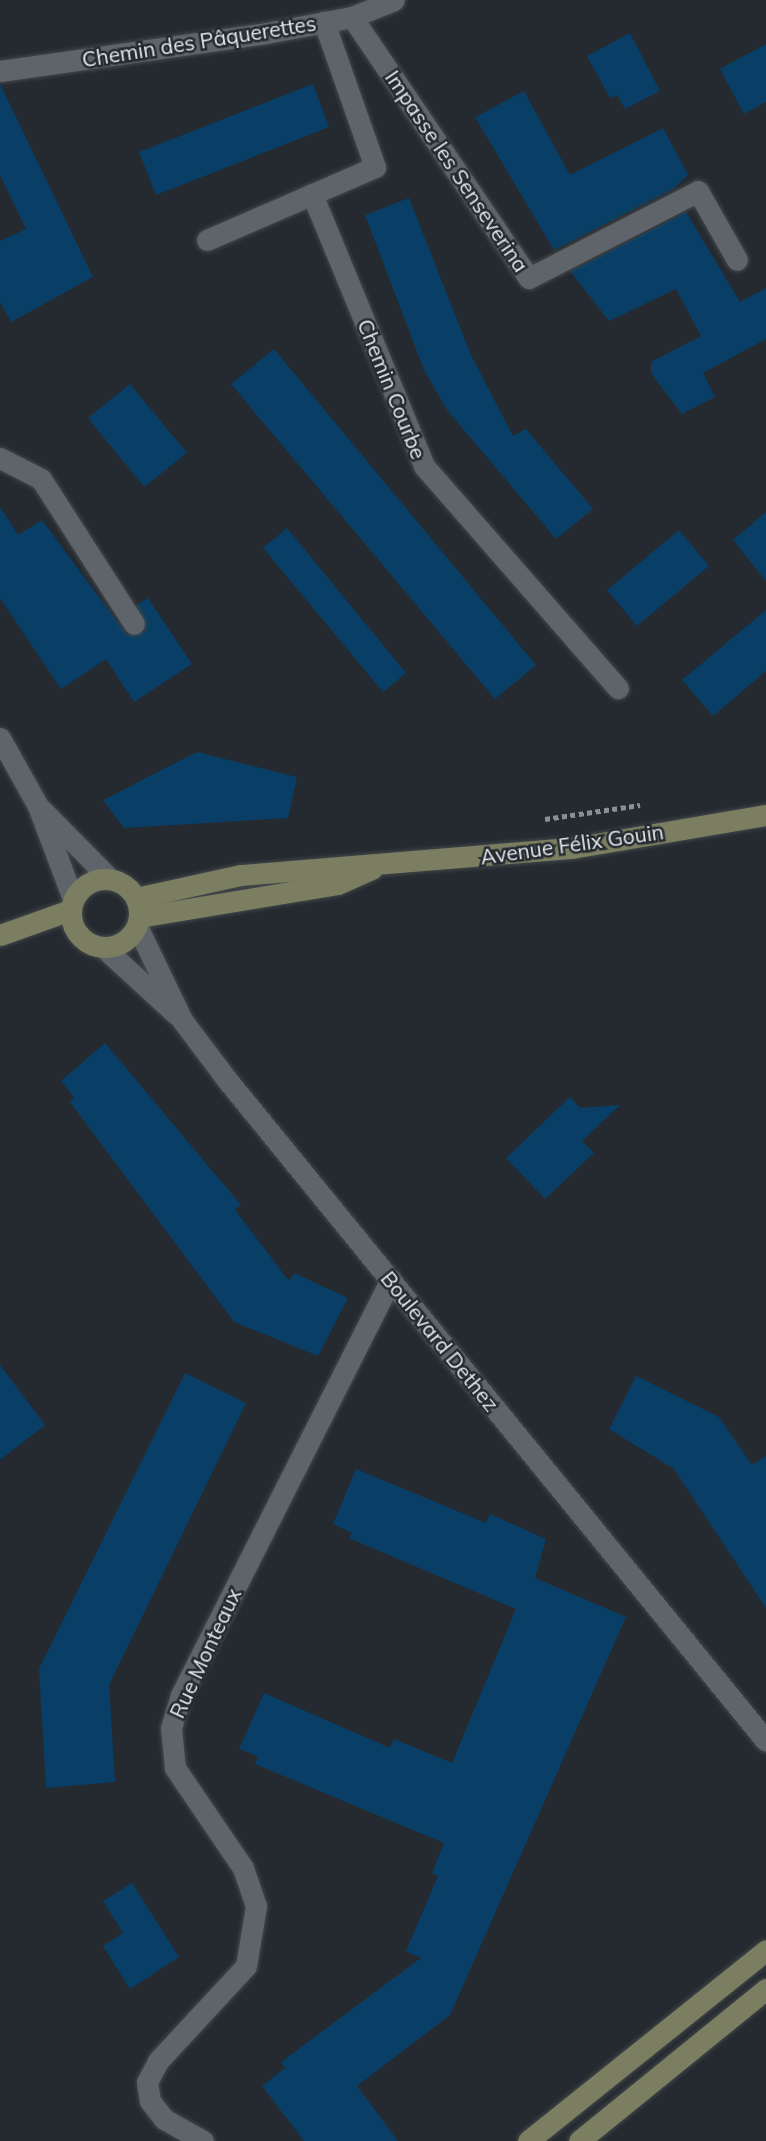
<!DOCTYPE html>
<meta charset="utf-8">
<style>
body{margin:0}
#map{position:relative;width:766px;height:2141px;overflow:hidden;background:#242a2f;font-family:Mulish,sans-serif}
div>[style]{position:absolute}
.building>*{inset:0;background:#093f66}
.path>*{height:4.5px;margin-top:-2.25px;transform-origin:0;background:repeating-linear-gradient(90deg,#8a8f93 0 5px,transparent 0 8.5px)}
.roads{filter:drop-shadow(0 0 2px #41474a) drop-shadow(0 0 2px #41474a)}
.street>*{height:21px;margin:-10.5px;padding:0 10.5px;transform-origin:10.5px;border-radius:10.5px;background:#5e646a}
.secondary>*{height:21px;margin:-10.5px;padding:0 10.5px;transform-origin:10.5px;border-radius:10.5px;background:#7b7e61}
.secondary>.ring{margin:-10.5px;padding:0;box-sizing:content-box;background:none;border:21px solid #7b7e61;border-radius:50%}
span{translate:-50% -50%;white-space:nowrap;text-align:center;line-height:1.15;-webkit-text-stroke:5px #242a2f;paint-order:stroke}
.street-label{font-size:21px;color:#e6eaed}
</style>
<div id="map">
<div class="building">
<i style="clip-path:polygon(630px 33px,660px 91px,625px 109px,617px 95px,610px 98px,587px 56px)"></i>
<i style="clip-path:polygon(766px 44px,766px 102px,744px 114px,720px 69px)"></i>
<i style="clip-path:polygon(0 84px,93px 277px,11px 322px,0 302px,0 241px,26px 229px,0 175px)"></i>
<i style="clip-path:polygon(313px 84px,329px 127px,156px 195px,139px 152px)"></i>
<i style="clip-path:polygon(524px 91px,570px 175px,663px 128px,688px 175px,673px 189px,554px 250px,475px 117px)"></i>
<i style="clip-path:polygon(409px 198px,471px 355px,513px 436px,526px 429px,593px 509px,556px 539px,447px 410px,424px 370px,365px 215px)"></i>
<i style="clip-path:polygon(686px 212px,740px 302px,766px 288px,766px 339px,703px 373px,715px 397px,682px 414px,651px 373px,651px 362px,701px 336px,676px 289px,609px 321px,570px 271px)"></i>
<i style="clip-path:polygon(274px 349px,536px 665px,495px 699px,231px 384px)"></i>
<i style="clip-path:polygon(130px 384px,187px 453px,144px 487px,88px 418px)"></i>
<i style="clip-path:polygon(0 507px,18px 535px,42px 520px,127px 635px,145px 631px,137px 605px,148px 598px,192px 664px,134px 702px,106px 659px,61px 689px,0 598px)"></i>
<i style="clip-path:polygon(766px 512px,766px 581px,733px 540px)"></i>
<i style="clip-path:polygon(287px 528px,406px 673px,383px 692px,263px 548px)"></i>
<i style="clip-path:polygon(679px 530px,709px 566px,637px 626px,607px 590px)"></i>
<i style="clip-path:polygon(766px 610px,766px 671px,713px 716px,682px 680px)"></i>
<i style="clip-path:polygon(197px 752px,297px 777px,288px 818px,124px 828px,103px 800px)"></i>
<i style="clip-path:polygon(105px 1043px,241px 1205px,235px 1210px,289px 1281px,294px 1273px,348px 1298px,318px 1356px,234px 1322px,70px 1102px,74px 1098px,61px 1081px)"></i>
<i style="clip-path:polygon(570px 1097px,580px 1108px,620px 1105px,582px 1141px,594px 1153px,545px 1199px,506px 1158px)"></i>
<i style="clip-path:polygon(0 1365px,45px 1425px,0 1460px)"></i>
<i style="clip-path:polygon(185px 1373px,246px 1403px,109px 1685px,115px 1782px,46px 1788px,39px 1669px)"></i>
<i style="clip-path:polygon(636px 1376px,719px 1417px,752px 1465px,766px 1456px,766px 1608px,674px 1469px,609px 1429px)"></i>
<i style="clip-path:polygon(356px 1469px,486px 1523px,490px 1514px,546px 1539px,535px 1578px,626px 1617px,450px 2015px,357px 2086px,398px 2141px,304px 2141px,262px 2086px,285px 2068px,281px 2062px,421px 1958px,406px 1951px,438px 1876px,432px 1873px,444px 1843px,255px 1764px,258px 1756px,239px 1749px,264px 1693px,390px 1748px,394px 1739px,452px 1763px,516px 1609px,349px 1538px,352px 1533px,333px 1524px)"></i>
<i style="clip-path:polygon(132px 1883px,179px 1957px,130px 1989px,103px 1946px,123px 1933px,103px 1901px)"></i>
</div>
<div class="path">
<i style="left:545px;top:819px;width:96px;rotate:-8.4deg"></i>
</div>
<div class="roads">
<div class="street">
<i style="left:352px;top:17px;width:315px;rotate:55.9deg"></i>
<i style="left:529px;top:278px;width:190px;rotate:-27.2deg"></i>
<i style="left:698px;top:191px;width:79px;rotate:60.5deg"></i>
<i style="left:0;top:71px;width:269px;rotate:-8.1deg"></i>
<i style="left:266px;top:33px;width:87px;rotate:-10.5deg"></i>
<i style="left:352px;top:17px;width:45px;rotate:-22deg"></i>
<i style="left:312px;top:194px;width:294px;rotate:67.6deg"></i>
<i style="left:424px;top:466px;width:295px;rotate:48.9deg"></i>
<i style="left:207px;top:240px;width:183px;rotate:-23.5deg"></i>
<i style="left:375px;top:167px;width:154px;rotate:-109.4deg"></i>
<i style="left:0;top:458px;width:46px;rotate:27.1deg"></i>
<i style="left:41px;top:479px;width:172px;rotate:57.3deg"></i>
<i style="left:0;top:738px;width:78px;rotate:60.8deg"></i>
<i style="left:38px;top:806px;width:99px;rotate:69.4deg"></i>
<i style="left:42px;top:810px;width:97px;rotate:45.4deg"></i>
<i style="left:137px;top:926px;width:104px;rotate:64.4deg"></i>
<i style="left:182px;top:1020px;width:76px;rotate:53deg"></i>
<i style="left:228px;top:1081px;width:851px;rotate:50.81deg"></i>
<i style="left:104px;top:948px;width:98px;rotate:42.5deg"></i>
<i style="left:203px;top:2141px;width:45px;rotate:-150.6deg"></i>
<i style="left:164px;top:2119px;width:23px;rotate:-128deg"></i>
<i style="left:150px;top:2101px;width:19px;rotate:-99deg"></i>
<i style="left:147px;top:2082px;width:24px;rotate:-62deg"></i>
<i style="left:158px;top:2061px;width:129px;rotate:-47.2deg"></i>
<i style="left:246px;top:1966px;width:61px;rotate:-80.5deg"></i>
<i style="left:256px;top:1906px;width:40px;rotate:-108.9deg"></i>
<i style="left:243px;top:1868px;width:121px;rotate:-124.2deg"></i>
<i style="left:175px;top:1768px;width:40px;rotate:-95.7deg"></i>
<i style="left:171px;top:1728px;width:34px;rotate:-73deg"></i>
<i style="left:181px;top:1695px;width:465px;rotate:-63.2deg"></i>
</div>
<div class="secondary">
<i class="ring" style="left:71px;top:879px;width:47px;height:47px"></i>
<i style="left:136px;top:898px;width:107px;rotate:-12.4deg"></i>
<i style="left:241px;top:875px;width:332px;rotate:-4.7deg"></i>
<i style="left:572px;top:848px;width:197px;rotate:-9.7deg"></i>
<i style="left:139px;top:917px;width:202px;rotate:-9.4deg"></i>
<i style="left:338px;top:884px;width:37px;rotate:-24deg"></i>
<i style="left:0;top:935px;width:74px;rotate:-19.7deg"></i>
<i style="left:528px;top:2141px;width:305px;rotate:-38.7deg"></i>
<i style="left:579px;top:2141px;width:241px;rotate:-39.1deg"></i>
</div>
</div>
<div class="street-label">
<span style="left:199px;top:41px;rotate:-9deg">Chemin des Pâquerettes</span>
<span style="left:457px;top:171px;rotate:56deg">Impasse les Senseverina</span>
<span style="left:392px;top:389px;rotate:68deg">Chemin Courbe</span>
<span style="left:572px;top:844px;rotate:-8deg">Avenue Félix Gouin</span>
<span style="left:440px;top:1341px;rotate:51deg">Boulevard Dethez</span>
<span style="left:205px;top:1653px;rotate:-65deg">Rue Monteaux</span>
</div>
</div>
